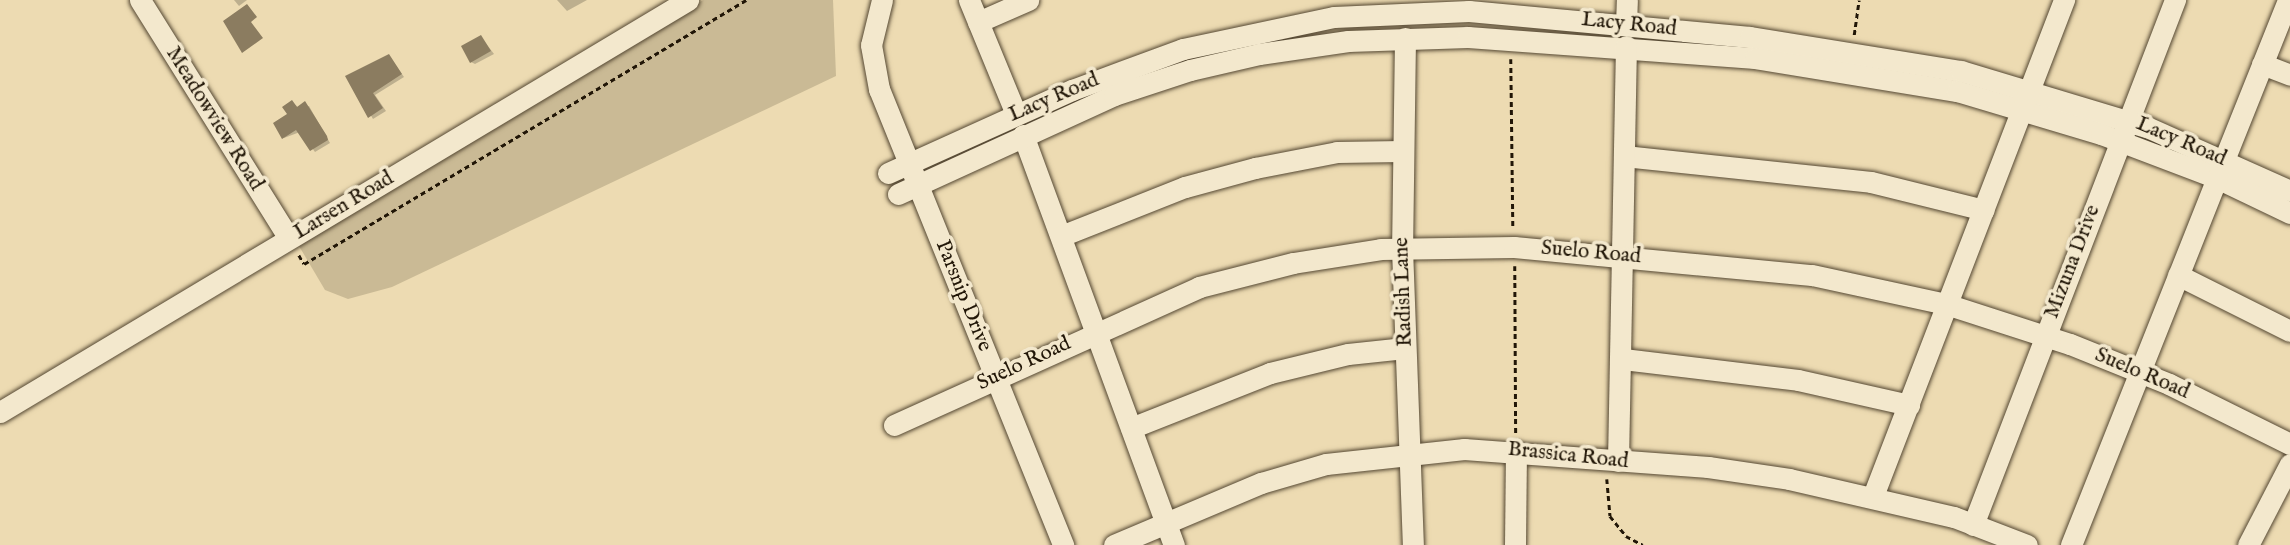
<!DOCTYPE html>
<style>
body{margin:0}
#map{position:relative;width:2290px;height:545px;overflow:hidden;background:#eddbb2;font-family:"IM FELL English",serif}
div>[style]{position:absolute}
.green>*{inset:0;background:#caba95}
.shadow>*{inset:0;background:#0003}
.building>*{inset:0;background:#8b7c60}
.path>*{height:2.5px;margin-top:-1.25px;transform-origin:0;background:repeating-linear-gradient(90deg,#211607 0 5px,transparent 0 8.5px)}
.roads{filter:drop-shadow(0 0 2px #544732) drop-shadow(0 0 2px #544732)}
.minor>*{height:21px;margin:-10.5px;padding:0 10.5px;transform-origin:10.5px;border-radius:10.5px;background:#f3e8cd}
span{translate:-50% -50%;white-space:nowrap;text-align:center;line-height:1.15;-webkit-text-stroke:7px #f3e8cd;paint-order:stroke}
.street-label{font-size:21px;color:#211607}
</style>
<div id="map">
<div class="green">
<i style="clip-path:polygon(703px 0,833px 0,836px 76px,392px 287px,348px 299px,325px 290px,299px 246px)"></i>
</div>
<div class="shadow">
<i style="clip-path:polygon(234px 0,247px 0,239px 6px)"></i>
<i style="clip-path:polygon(557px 0,587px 0,567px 11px)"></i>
<i style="clip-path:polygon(481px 37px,494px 54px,475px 64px,471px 62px)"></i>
<i style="clip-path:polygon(389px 56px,404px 77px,375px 95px,386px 111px,373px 119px,348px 77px)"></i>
<i style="clip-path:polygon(292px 102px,299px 108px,309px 106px,330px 143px,315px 152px,300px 132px,284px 138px)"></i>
</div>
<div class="building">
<i style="clip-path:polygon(247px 4px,257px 17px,251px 22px,263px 38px,242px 53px,223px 21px)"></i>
<i style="clip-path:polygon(481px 35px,491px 51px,470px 63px,461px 46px)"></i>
<i style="clip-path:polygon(389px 54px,402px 74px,373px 93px,383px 108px,368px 118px,345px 76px)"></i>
<i style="clip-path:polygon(292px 100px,297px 107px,305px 101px,327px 136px,328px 140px,310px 151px,296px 130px,282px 139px,273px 123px,287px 114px,282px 107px)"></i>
</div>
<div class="path">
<i style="left:1854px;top:35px;width:35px;rotate:-82deg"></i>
<i style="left:1511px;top:59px;width:169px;rotate:89.3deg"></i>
<i style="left:299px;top:255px;width:10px;rotate:61deg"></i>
<i style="left:304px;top:264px;width:515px;rotate:-30.85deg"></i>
<i style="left:1515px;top:266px;width:168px;rotate:89.7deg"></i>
<i style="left:1607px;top:479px;width:37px;rotate:85deg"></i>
<i style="left:1610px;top:516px;width:26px;rotate:51deg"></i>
<i style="left:1626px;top:536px;width:19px;rotate:28deg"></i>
</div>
<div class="roads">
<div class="minor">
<i style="left:140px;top:0;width:281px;rotate:58deg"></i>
<i style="left:882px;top:0;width:46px;rotate:103.7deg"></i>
<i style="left:871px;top:45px;width:45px;rotate:79.7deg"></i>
<i style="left:879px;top:89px;width:492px;rotate:68deg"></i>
<i style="left:969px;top:0;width:123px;rotate:67.6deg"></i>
<i style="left:978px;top:22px;width:55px;rotate:-23.7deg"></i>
<i style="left:1626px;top:25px;width:25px;rotate:-88deg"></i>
<i style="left:1405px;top:38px;width:210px;rotate:90.8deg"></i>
<i style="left:1402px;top:248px;width:297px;rotate:87.9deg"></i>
<i style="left:2262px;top:64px;width:30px;rotate:21deg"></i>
<i style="left:1023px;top:135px;width:437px;rotate:69.8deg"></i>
<i style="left:1624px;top:156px;width:248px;rotate:6deg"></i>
<i style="left:1871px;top:182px;width:116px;rotate:13.9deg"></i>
<i style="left:2224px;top:160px;width:172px;rotate:-68.2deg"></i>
<i style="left:888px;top:173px;width:202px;rotate:-24.3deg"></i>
<i style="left:1072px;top:90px;width:118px;rotate:-20.3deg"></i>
<i style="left:1183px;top:49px;width:154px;rotate:-12deg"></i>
<i style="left:1334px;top:17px;width:135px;rotate:-2.5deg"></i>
<i style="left:1469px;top:11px;width:282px;rotate:5.3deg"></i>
<i style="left:1750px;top:37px;width:214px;rotate:9.2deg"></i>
<i style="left:1961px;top:71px;width:194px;rotate:16.8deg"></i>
<i style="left:2147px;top:127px;width:157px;rotate:24.1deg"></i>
<i style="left:898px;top:194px;width:238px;rotate:-24.6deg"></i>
<i style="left:1114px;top:95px;width:80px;rotate:-18.2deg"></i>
<i style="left:1190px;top:70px;width:71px;rotate:-13.1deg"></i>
<i style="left:1259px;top:54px;width:90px;rotate:-8.3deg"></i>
<i style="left:1348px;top:41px;width:120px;rotate:-1.9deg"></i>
<i style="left:1468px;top:37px;width:288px;rotate:4.2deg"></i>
<i style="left:1755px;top:58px;width:205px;rotate:9.3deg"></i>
<i style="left:1957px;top:91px;width:150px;rotate:16.6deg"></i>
<i style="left:2101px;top:134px;width:124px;rotate:20.8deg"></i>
<i style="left:2217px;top:178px;width:81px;rotate:25.6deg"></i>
<i style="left:1061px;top:236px;width:133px;rotate:-21.6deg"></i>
<i style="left:1185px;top:187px;width:73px;rotate:-15.2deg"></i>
<i style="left:1255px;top:168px;width:84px;rotate:-11deg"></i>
<i style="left:1337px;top:152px;width:65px;rotate:-0.9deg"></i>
<i style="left:2178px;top:275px;width:125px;rotate:26.6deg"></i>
<i style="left:1623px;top:359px;width:176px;rotate:6.8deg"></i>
<i style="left:1798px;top:380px;width:114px;rotate:12.7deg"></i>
<i style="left:0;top:412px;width:802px;rotate:-30.91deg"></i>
<i style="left:894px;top:425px;width:335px;rotate:-24.3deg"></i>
<i style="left:1199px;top:287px;width:97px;rotate:-14.3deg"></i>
<i style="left:1293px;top:263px;width:89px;rotate:-9deg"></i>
<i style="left:1381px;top:249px;width:133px;rotate:-0.9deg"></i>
<i style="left:1514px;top:247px;width:299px;rotate:5.4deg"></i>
<i style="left:1812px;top:275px;width:137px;rotate:12.2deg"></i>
<i style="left:1946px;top:304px;width:130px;rotate:17.9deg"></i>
<i style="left:2070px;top:344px;width:107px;rotate:22deg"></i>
<i style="left:2169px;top:384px;width:135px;rotate:26.4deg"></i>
<i style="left:1131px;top:428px;width:149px;rotate:-21.6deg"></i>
<i style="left:1270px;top:373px;width:80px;rotate:-13.7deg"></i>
<i style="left:1348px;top:354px;width:57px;rotate:-6deg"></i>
<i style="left:1618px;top:461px;width:415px;rotate:-88.9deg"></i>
<i style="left:1873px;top:496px;width:532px;rotate:-68.94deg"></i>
<i style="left:1973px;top:525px;width:563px;rotate:-68.96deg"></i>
<i style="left:1114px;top:545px;width:160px;rotate:-22.9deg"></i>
<i style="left:1261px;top:483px;width:68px;rotate:-16.3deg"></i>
<i style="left:1326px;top:464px;width:139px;rotate:-6.2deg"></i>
<i style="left:1464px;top:449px;width:245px;rotate:4.2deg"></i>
<i style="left:1708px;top:467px;width:82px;rotate:8.4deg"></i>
<i style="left:1789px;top:479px;width:169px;rotate:13deg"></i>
<i style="left:1954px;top:517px;width:78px;rotate:21deg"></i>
<i style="left:1515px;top:545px;width:94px;rotate:-89.4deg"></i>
<i style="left:2071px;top:545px;width:395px;rotate:-68.3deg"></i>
<i style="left:2248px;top:545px;width:91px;rotate:-62.6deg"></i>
</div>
</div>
<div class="street-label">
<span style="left:1629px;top:25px;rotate:6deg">Lacy Road</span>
<span style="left:1054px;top:98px;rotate:-23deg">Lacy Road</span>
<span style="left:214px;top:119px;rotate:58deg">Meadowview Road</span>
<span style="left:2181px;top:142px;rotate:23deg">Lacy Road</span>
<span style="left:344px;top:206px;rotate:-31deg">Larsen Road</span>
<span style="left:1591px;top:253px;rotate:5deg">Suelo Road</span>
<span style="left:2073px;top:262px;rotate:-69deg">Mizuna Drive</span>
<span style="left:1404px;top:292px;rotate:-92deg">Radish Lane</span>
<span style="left:963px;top:296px;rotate:68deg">Parsnip Drive</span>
<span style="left:1024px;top:364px;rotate:-25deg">Suelo Road</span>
<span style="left:2142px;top:374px;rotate:23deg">Suelo Road</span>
<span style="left:1568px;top:456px;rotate:6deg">Brassica Road</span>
</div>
</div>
